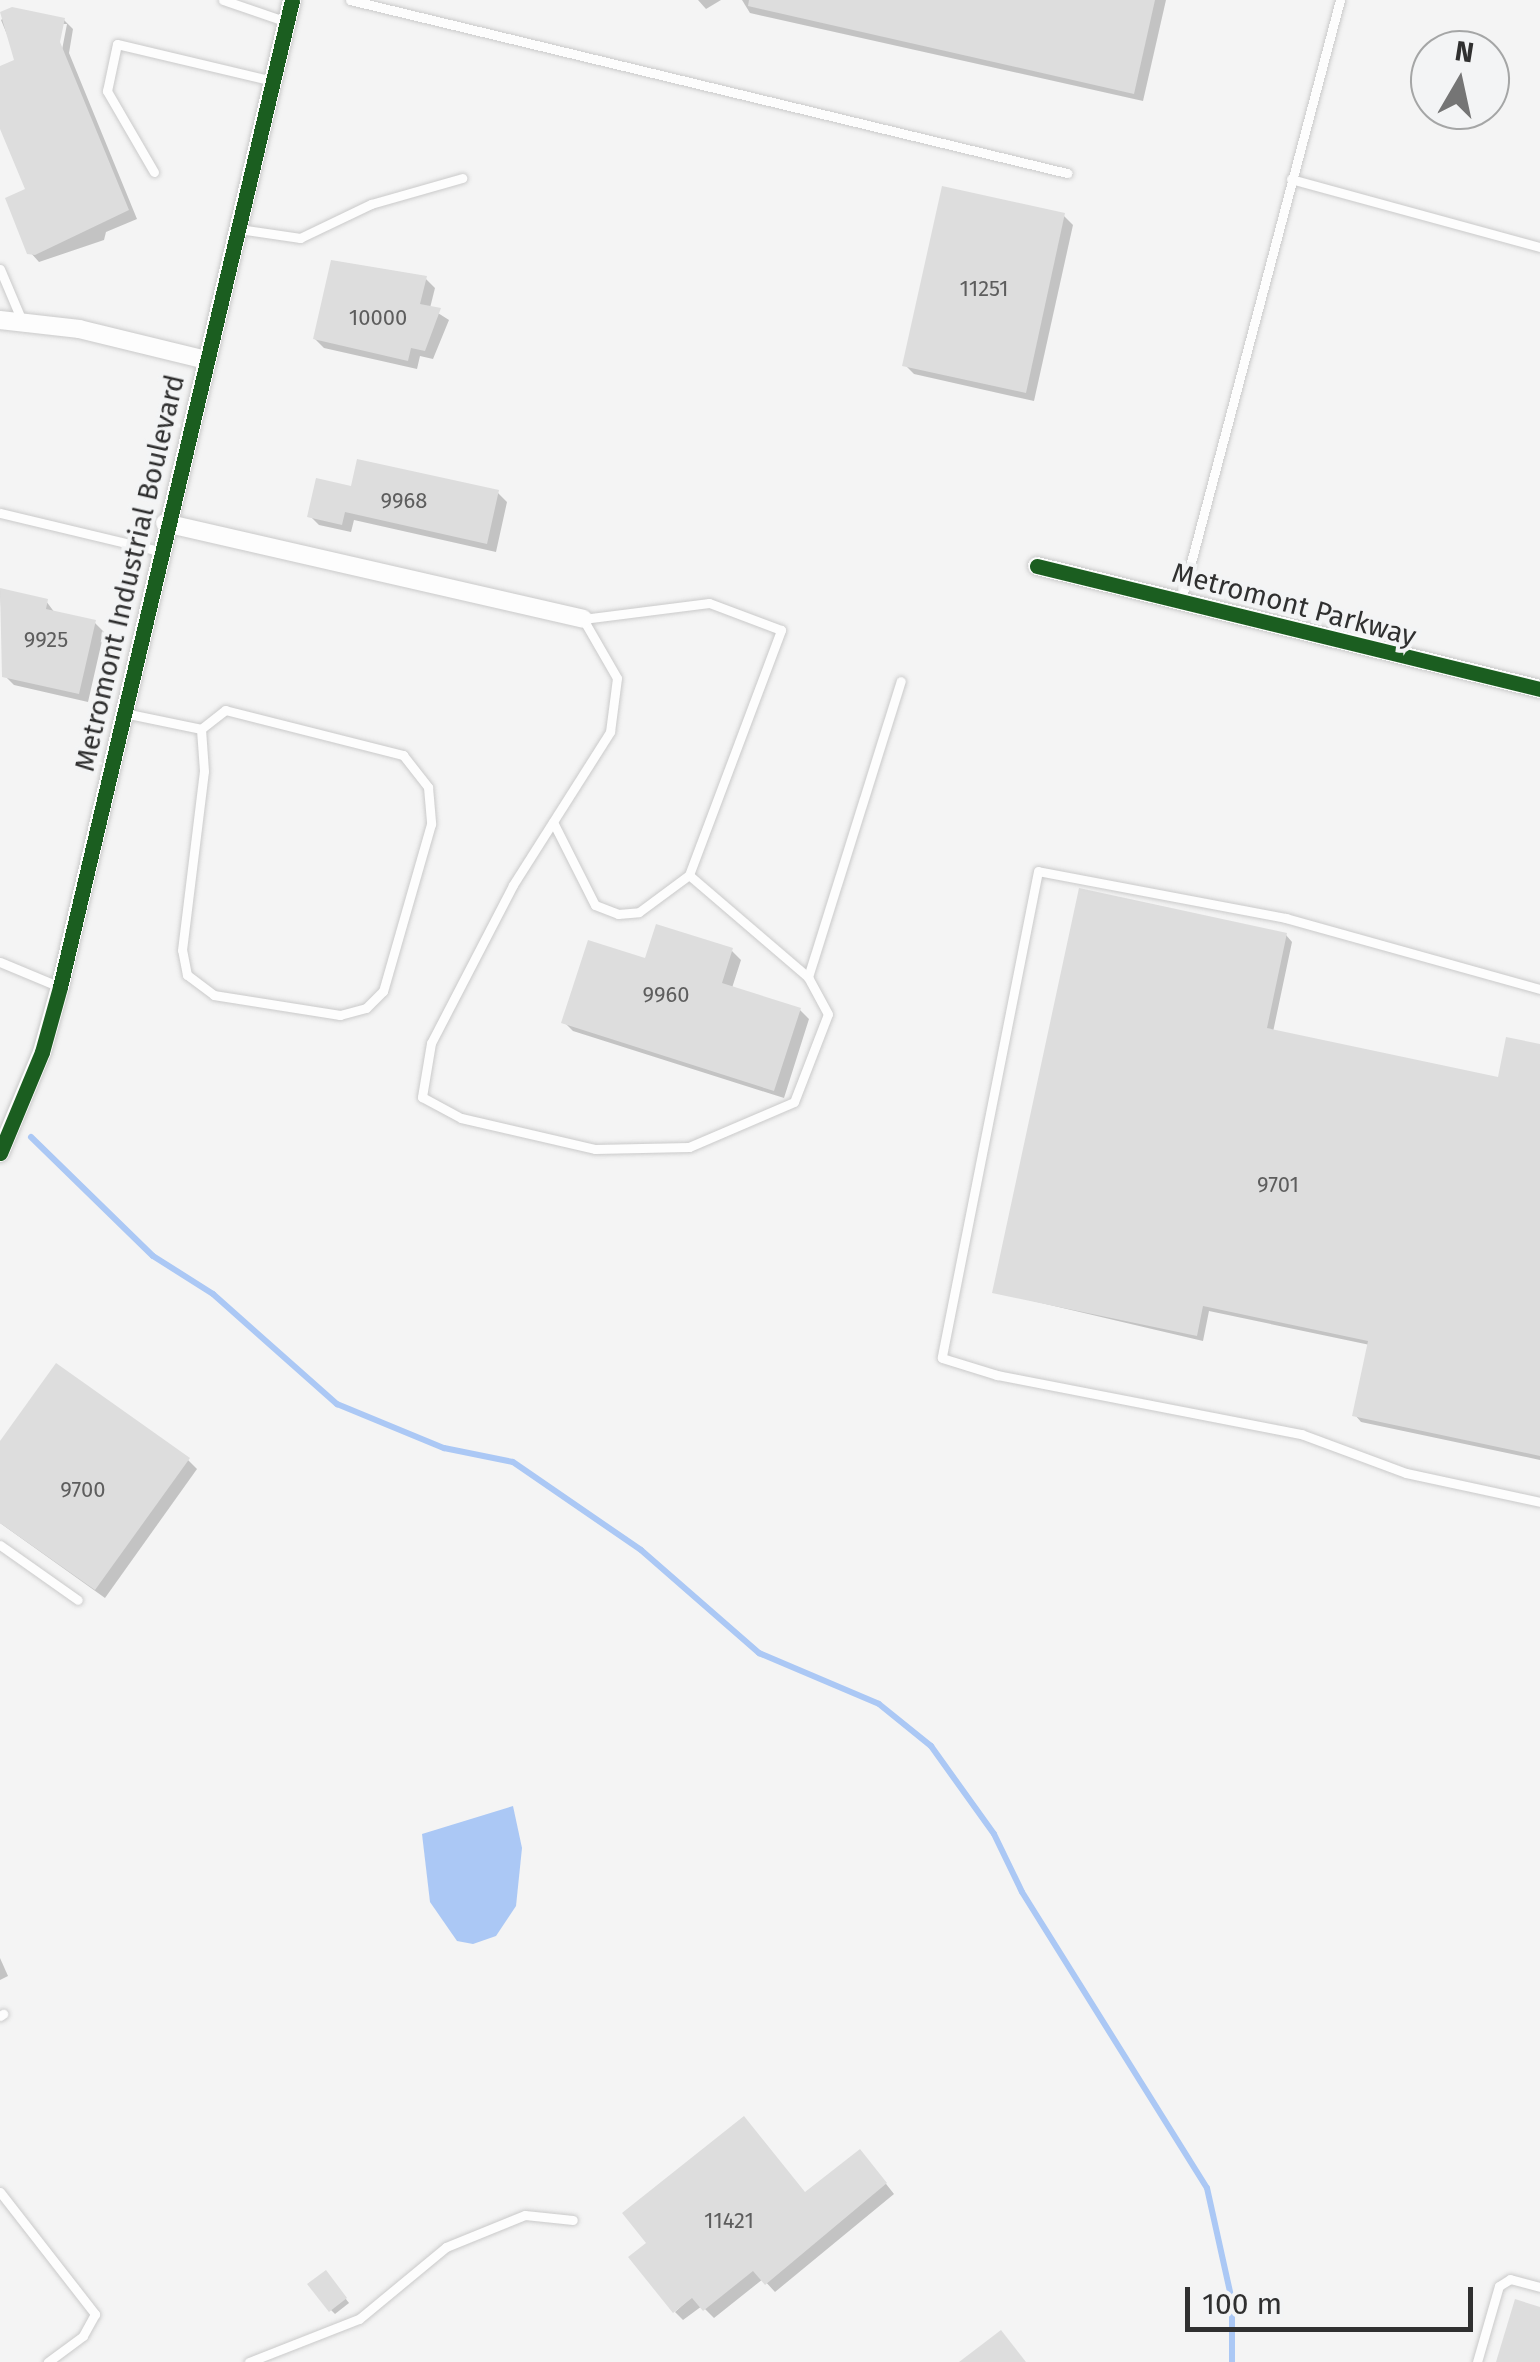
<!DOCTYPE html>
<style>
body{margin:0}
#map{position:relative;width:1540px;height:2362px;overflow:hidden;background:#f4f4f4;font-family:"Fira Sans",sans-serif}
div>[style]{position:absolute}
.water>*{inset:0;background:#abc8f5}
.shadow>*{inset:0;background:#0003}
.stream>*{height:6px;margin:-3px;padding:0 3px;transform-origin:3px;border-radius:3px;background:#abc8f5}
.building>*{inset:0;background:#ddd}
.roads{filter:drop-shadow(0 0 2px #cacaca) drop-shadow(0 0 2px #cacaca)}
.service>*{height:9px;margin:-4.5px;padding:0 4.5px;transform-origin:4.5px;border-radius:4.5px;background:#fdfdfd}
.minor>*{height:18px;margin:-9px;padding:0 9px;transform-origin:9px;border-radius:9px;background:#fdfdfd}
.cycleway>*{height:15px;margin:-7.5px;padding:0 7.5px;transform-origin:7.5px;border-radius:7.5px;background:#1b5e20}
span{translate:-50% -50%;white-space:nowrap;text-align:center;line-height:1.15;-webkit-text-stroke:8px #f3f4f5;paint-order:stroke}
.number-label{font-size:22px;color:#5d5d5d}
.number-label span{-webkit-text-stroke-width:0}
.street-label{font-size:28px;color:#303030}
.north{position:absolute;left:1410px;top:30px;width:100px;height:100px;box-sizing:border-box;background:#f3f4f5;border:2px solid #a5a6a6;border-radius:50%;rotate:9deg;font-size:28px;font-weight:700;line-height:40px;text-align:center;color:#303030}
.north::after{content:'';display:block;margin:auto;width:35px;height:45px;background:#757575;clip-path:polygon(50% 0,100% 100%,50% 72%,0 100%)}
.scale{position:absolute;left:1185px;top:2287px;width:288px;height:45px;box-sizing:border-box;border:5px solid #303030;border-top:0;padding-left:12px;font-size:30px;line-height:35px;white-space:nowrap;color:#303030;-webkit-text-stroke:8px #f3f4f5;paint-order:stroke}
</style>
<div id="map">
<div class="water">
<i style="clip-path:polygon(513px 1806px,522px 1848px,516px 1906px,496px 1936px,473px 1944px,457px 1941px,430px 1902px,422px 1834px)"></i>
</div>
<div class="shadow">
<i style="clip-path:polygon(698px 0,721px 0,706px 9px)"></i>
<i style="clip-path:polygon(742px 0,1166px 0,1143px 101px,750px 13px)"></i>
<i style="clip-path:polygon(evenodd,13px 10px,64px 20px,73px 29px,69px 53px,137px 219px,106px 232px,104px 240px,39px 262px,30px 252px,28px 191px,0 122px,0 68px,18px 61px,1px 20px,13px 10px,61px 24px,67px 24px,61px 55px,56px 54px,61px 24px)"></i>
<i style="clip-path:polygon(1064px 216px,1073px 225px,1034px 401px,914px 374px,905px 365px)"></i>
<i style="clip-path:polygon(425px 278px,435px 288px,430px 308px,449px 320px,433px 359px,420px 356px,417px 369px,324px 348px,315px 339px)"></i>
<i style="clip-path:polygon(353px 489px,498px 493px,507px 502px,496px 552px,354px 520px,351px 532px,319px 525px,310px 516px)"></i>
<i style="clip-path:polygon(0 590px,46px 601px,55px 613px,95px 623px,104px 632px,88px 702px,14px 685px,5px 676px)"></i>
<i style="clip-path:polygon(1286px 935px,1292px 942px,1273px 1032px,1500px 1080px,1540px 1047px,1540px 1460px,1361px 1422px,1355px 1415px,1370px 1345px,1209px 1311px,1203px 1341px,995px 1292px)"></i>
<i style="clip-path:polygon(732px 951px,741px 960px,732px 988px,800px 1010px,809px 1019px,784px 1098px,573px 1031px,564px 1022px)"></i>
<i style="clip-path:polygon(0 1445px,188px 1460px,197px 1469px,105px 1598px,0 1523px)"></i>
<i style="clip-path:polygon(0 1958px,8px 1976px,0 1980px)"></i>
<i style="clip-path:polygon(868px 2161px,894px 2194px,775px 2292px,763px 2279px,714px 2318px,702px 2306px,683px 2320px,675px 2312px,806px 2194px)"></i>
<i style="clip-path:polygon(329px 2277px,349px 2303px,335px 2314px,331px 2310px)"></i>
</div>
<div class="stream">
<i style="left:31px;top:1137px;width:170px;rotate:44.3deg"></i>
<i style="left:153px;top:1256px;width:71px;rotate:32.3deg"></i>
<i style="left:213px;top:1294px;width:166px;rotate:41.6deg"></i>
<i style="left:337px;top:1404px;width:116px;rotate:22.4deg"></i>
<i style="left:444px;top:1448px;width:70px;rotate:11.5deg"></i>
<i style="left:513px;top:1462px;width:155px;rotate:34.5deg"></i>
<i style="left:641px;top:1550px;width:157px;rotate:41.1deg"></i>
<i style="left:759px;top:1653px;width:130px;rotate:23deg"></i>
<i style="left:879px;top:1704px;width:67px;rotate:38.9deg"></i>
<i style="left:931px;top:1746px;width:108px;rotate:54.4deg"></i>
<i style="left:994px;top:1834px;width:64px;rotate:64.2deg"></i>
<i style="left:1022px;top:1892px;width:349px;rotate:58deg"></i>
<i style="left:1207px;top:2188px;width:116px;rotate:77.5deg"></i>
<i style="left:1232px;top:2301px;width:61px;rotate:90deg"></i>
</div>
<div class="building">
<i style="clip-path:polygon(749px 0,1155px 0,1134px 94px,748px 6px)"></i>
<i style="clip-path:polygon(12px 7px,65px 18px,60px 42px,129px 210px,35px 255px,27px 254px,5px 198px,25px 189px,0 129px,0 66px,14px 60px,0 12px)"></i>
<i style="clip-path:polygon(942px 186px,1065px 213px,1026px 393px,902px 366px)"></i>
<i style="clip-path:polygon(331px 260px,427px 276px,420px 304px,441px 308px,425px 351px,411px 348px,408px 361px,313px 339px)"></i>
<i style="clip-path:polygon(357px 459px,499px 490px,487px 544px,345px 512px,342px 525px,307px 517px,316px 478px,351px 486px)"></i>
<i style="clip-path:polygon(0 588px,48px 599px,46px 609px,96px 620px,79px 694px,2px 677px)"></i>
<i style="clip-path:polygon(1079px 888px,1287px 933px,1267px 1028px,1498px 1077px,1506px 1037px,1540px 1044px,1540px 1456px,1352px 1416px,1368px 1341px,1203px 1306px,1197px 1336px,992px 1293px)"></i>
<i style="clip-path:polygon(656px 924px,733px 948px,722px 983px,801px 1008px,774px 1091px,561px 1023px,588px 940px,645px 958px)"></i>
<i style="clip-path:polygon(56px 1363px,190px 1458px,95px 1590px,0 1523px,0 1441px)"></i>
<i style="clip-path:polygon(744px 2116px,805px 2192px,860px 2149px,887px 2183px,765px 2285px,753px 2271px,703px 2311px,692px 2298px,673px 2313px,628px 2257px,646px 2243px,622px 2213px)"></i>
<i style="clip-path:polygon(326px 2270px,347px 2298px,329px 2312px,307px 2284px)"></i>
<i style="clip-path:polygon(1515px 2299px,1540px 2307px,1540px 2362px,1496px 2362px)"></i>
<i style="clip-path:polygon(1001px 2330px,1026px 2362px,959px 2362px)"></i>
</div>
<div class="roads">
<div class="service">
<i style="left:223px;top:0;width:68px;rotate:19deg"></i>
<i style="left:350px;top:0;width:738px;rotate:13.57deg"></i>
<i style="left:154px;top:172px;width:94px;rotate:-120.1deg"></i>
<i style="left:107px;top:91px;width:48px;rotate:-78deg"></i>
<i style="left:117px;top:44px;width:161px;rotate:13.3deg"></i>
<i style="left:1291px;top:179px;width:258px;rotate:15.3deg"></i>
<i style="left:239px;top:229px;width:62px;rotate:8.4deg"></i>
<i style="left:300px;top:238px;width:79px;rotate:-25.6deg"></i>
<i style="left:371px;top:204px;width:95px;rotate:-15.9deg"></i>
<i style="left:0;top:269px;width:56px;rotate:67.1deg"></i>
<i style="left:0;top:513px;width:163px;rotate:13.4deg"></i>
<i style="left:1181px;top:600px;width:621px;rotate:-75.16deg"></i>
<i style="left:124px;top:713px;width:79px;rotate:11.7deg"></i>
<i style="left:201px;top:729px;width:31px;rotate:-38deg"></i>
<i style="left:225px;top:710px;width:184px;rotate:14.2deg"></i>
<i style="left:403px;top:755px;width:41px;rotate:52deg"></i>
<i style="left:428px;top:787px;width:37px;rotate:85deg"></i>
<i style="left:431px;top:824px;width:174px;rotate:106deg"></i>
<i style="left:383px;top:991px;width:24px;rotate:135deg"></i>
<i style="left:366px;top:1008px;width:27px;rotate:165deg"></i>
<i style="left:340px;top:1015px;width:128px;rotate:-171deg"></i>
<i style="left:214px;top:995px;width:34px;rotate:-143deg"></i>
<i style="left:187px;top:975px;width:25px;rotate:-101deg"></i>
<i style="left:182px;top:950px;width:180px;rotate:-83deg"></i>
<i style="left:204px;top:771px;width:42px;rotate:-94.1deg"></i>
<i style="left:553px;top:822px;width:93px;rotate:63.2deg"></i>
<i style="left:595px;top:905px;width:25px;rotate:21deg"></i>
<i style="left:618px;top:914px;width:21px;rotate:-5deg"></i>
<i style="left:639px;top:912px;width:62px;rotate:-36.5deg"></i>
<i style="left:689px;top:875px;width:262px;rotate:-69.4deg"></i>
<i style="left:781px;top:630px;width:77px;rotate:-159.4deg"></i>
<i style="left:709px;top:603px;width:127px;rotate:172.8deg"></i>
<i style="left:583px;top:619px;width:68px;rotate:60deg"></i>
<i style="left:617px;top:678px;width:54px;rotate:97.4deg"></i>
<i style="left:610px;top:732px;width:181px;rotate:122.4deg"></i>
<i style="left:513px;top:885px;width:178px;rotate:117.4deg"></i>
<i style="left:431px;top:1043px;width:55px;rotate:99.5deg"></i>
<i style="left:422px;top:1097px;width:44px;rotate:28.3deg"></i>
<i style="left:461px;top:1118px;width:138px;rotate:13deg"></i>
<i style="left:595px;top:1149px;width:94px;rotate:-1.2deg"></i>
<i style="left:689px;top:1147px;width:114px;rotate:-23.2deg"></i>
<i style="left:794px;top:1102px;width:94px;rotate:-68.9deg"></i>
<i style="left:828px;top:1014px;width:42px;rotate:-118.4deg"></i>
<i style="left:689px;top:875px;width:157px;rotate:40.6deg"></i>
<i style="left:808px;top:977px;width:310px;rotate:-72.6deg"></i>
<i style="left:0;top:962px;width:65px;rotate:22.6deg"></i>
<i style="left:1540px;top:989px;width:264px;rotate:-164.4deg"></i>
<i style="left:1286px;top:918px;width:252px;rotate:-169.3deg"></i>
<i style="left:1038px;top:871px;width:496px;rotate:101.2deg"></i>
<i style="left:942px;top:1358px;width:58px;rotate:17.2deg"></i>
<i style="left:997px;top:1375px;width:310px;rotate:11deg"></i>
<i style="left:1301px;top:1434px;width:112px;rotate:20.4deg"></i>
<i style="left:1406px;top:1473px;width:137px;rotate:12.2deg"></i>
<i style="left:0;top:1545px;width:95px;rotate:35.2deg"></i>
<i style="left:0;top:2016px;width:4px;rotate:-34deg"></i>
<i style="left:0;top:2192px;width:155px;rotate:52.1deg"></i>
<i style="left:95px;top:2314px;width:25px;rotate:119deg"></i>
<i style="left:83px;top:2336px;width:44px;rotate:143.4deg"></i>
<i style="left:249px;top:2362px;width:118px;rotate:-21.4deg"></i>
<i style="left:359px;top:2319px;width:113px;rotate:-39.6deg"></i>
<i style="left:446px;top:2247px;width:85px;rotate:-22.1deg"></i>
<i style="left:525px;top:2215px;width:48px;rotate:5.9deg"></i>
<i style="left:1477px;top:2362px;width:79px;rotate:-73.9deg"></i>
<i style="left:1499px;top:2286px;width:13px;rotate:-32deg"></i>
<i style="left:1510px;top:2279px;width:31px;rotate:15deg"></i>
</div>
<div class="minor">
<i style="left:0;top:320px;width:80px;rotate:6.5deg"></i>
<i style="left:79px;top:329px;width:131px;rotate:13.7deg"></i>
<i style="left:165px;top:523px;width:429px;rotate:12.9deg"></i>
<i style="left:1037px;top:566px;width:518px;rotate:13.74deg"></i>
<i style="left:0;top:1153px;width:109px;rotate:-67.4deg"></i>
<i style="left:42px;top:1052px;width:67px;rotate:-74.5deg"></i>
<i style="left:60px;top:987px;width:1014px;rotate:-76.77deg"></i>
</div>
</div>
<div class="cycleway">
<i style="left:1037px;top:566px;width:518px;rotate:13.74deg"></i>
<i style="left:0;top:1153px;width:109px;rotate:-67.4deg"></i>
<i style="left:42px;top:1052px;width:67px;rotate:-74.5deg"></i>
<i style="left:60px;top:987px;width:1014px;rotate:-76.77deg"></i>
</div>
<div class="number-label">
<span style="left:984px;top:289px">11251</span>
<span style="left:378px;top:318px">10000</span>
<span style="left:404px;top:501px">9968</span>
<span style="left:46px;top:640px">9925</span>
<span style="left:666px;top:995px">9960</span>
<span style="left:1278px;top:1185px">9701</span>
<span style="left:83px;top:1490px">9700</span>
<span style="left:729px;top:2221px">11421</span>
</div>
<div class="street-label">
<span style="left:130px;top:573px;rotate:-77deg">Metromont Industrial Boulevard</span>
<span style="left:1294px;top:605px;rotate:15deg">Metromont Parkway</span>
</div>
<div class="north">N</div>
<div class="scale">100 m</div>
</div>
